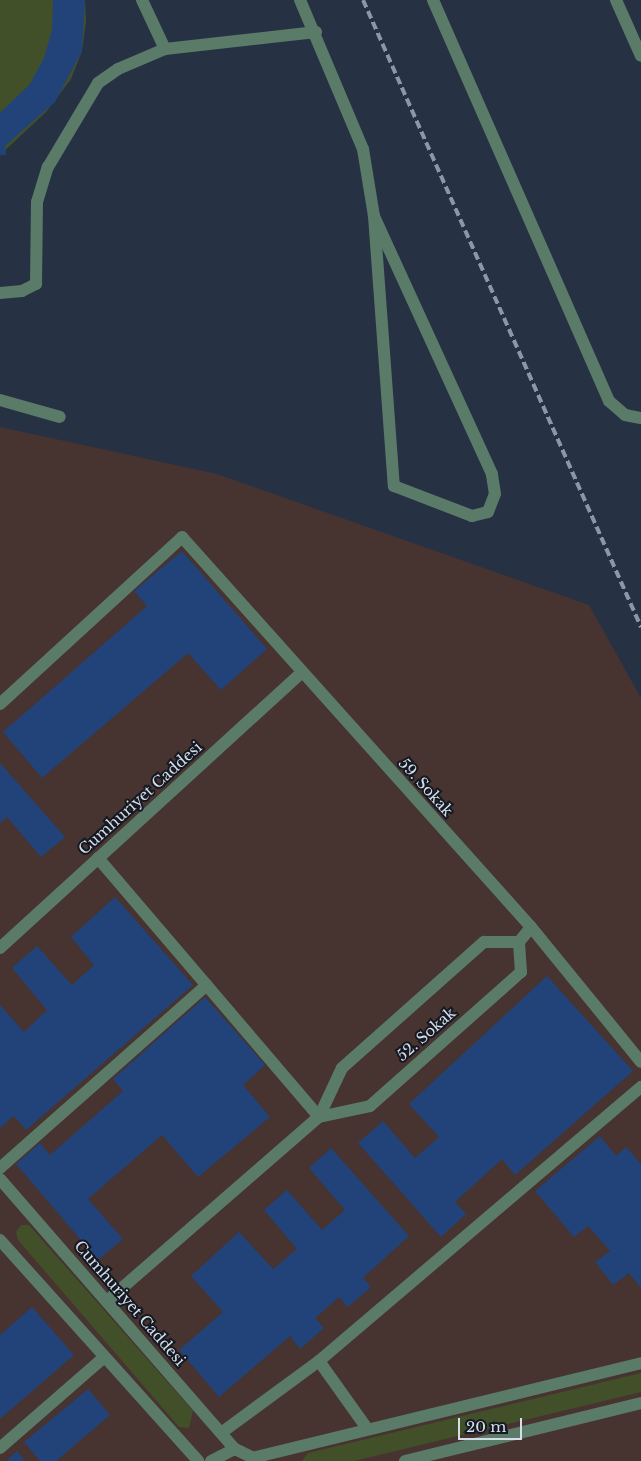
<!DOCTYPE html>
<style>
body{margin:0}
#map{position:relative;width:641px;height:1461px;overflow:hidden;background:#263244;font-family:"Libre Baskerville",serif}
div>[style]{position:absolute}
.industrial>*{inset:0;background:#473330}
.green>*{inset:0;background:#42502a}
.building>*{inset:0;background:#21437a}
.minor>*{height:12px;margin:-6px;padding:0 6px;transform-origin:6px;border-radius:6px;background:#5b7b69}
.rail>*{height:4px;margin-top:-2px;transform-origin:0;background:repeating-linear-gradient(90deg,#8c96a4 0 8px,transparent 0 12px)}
span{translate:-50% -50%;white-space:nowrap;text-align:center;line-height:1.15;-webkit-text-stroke:4px #141922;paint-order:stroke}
.street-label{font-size:15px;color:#d5dde9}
.scale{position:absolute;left:458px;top:1418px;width:64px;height:22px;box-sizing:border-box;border:2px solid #d5dde9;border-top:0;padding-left:6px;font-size:15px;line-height:18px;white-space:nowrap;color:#d5dde9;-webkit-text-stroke:4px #141922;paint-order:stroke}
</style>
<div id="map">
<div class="industrial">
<i style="clip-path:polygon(0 427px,217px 474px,589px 605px,641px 698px,641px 1461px,0 1461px)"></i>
</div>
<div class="green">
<i style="clip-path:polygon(0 0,85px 0,86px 21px,82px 51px,71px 79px,46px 112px,0 155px)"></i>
<i style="clip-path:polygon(21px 1225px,29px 1225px,193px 1411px,189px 1428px,179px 1427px,18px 1240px,16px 1232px)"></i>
<i style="clip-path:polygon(641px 1373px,641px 1392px,354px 1461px,302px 1461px,308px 1453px)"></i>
</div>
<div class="building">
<i style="clip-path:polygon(53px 0,85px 0,82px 51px,55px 102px,5px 146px,6px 155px,0 155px,0 113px,30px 84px,44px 58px,52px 30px)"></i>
<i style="clip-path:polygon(182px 551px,267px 649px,221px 690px,188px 653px,42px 778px,3px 732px,147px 606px,134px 591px)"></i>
<i style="clip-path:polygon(0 763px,65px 837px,41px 857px,7px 817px,0 823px)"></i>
<i style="clip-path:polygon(115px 897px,193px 985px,26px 1130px,14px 1116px,0 1128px,0 1005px,24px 1032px,47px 1010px,12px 968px,37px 946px,72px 985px,94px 965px,71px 937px)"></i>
<i style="clip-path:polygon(547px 976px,633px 1071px,515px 1175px,502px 1159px,455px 1202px,466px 1214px,441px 1237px,358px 1143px,383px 1121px,415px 1158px,439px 1137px,409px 1104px)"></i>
<i style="clip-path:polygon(205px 997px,265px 1065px,243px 1085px,270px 1117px,198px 1177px,162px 1135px,88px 1199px,123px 1239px,98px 1260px,16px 1164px,40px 1143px,50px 1155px,123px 1091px,113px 1079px)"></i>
<i style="clip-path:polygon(600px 1136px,616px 1156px,626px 1147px,641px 1164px,641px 1288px,629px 1273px,613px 1285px,595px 1262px,610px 1251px,588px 1226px,574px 1237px,535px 1191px)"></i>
<i style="clip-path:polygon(331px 1148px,409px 1236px,363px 1278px,371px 1287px,348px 1307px,339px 1297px,315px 1318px,324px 1328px,300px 1349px,290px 1336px,219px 1397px,179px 1350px,223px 1312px,191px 1276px,239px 1232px,273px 1269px,297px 1249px,264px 1210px,287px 1190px,322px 1230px,345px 1210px,309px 1168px)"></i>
<i style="clip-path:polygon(32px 1307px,74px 1355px,0 1419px,0 1335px)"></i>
<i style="clip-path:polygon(88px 1389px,110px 1415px,56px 1461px,40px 1461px,24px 1442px)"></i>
<i style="clip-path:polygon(17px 1451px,25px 1461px,6px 1461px)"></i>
</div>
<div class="minor">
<i style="left:142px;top:0;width:54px;rotate:64.9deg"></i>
<i style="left:300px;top:0;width:162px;rotate:67.1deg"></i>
<i style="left:363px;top:149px;width:68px;rotate:80.7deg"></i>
<i style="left:374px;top:216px;width:271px;rotate:85.8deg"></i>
<i style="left:394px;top:486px;width:84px;rotate:21deg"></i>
<i style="left:472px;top:516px;width:16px;rotate:-14deg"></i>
<i style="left:488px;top:512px;width:19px;rotate:-69deg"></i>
<i style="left:495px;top:494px;width:20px;rotate:-99deg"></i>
<i style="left:492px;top:474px;width:284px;rotate:-114.6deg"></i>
<i style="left:433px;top:0;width:438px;rotate:66.3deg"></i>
<i style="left:609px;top:401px;width:21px;rotate:41deg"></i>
<i style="left:625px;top:415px;width:16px;rotate:11deg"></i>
<i style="left:616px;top:0;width:61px;rotate:65.9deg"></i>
<i style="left:0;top:293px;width:22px;rotate:-5deg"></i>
<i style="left:22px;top:291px;width:16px;rotate:-27deg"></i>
<i style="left:36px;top:284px;width:82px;rotate:-89.3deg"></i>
<i style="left:37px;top:202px;width:37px;rotate:-73deg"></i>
<i style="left:48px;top:167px;width:98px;rotate:-59.2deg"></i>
<i style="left:98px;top:83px;width:24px;rotate:-35deg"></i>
<i style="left:118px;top:69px;width:51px;rotate:-23.1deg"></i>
<i style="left:165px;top:49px;width:152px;rotate:-6.4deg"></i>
<i style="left:0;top:400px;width:62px;rotate:15.8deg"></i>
<i style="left:0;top:704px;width:247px;rotate:-42.5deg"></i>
<i style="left:182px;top:537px;width:523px;rotate:48.18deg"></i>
<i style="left:531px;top:927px;width:174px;rotate:50.8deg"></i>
<i style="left:98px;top:858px;width:340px;rotate:49.5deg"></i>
<i style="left:319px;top:1117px;width:54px;rotate:-64.9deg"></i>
<i style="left:342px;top:1068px;width:190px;rotate:-41.6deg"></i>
<i style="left:484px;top:942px;width:35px"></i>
<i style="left:0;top:948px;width:408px;rotate:-42.4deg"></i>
<i style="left:0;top:1168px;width:276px;rotate:-41.5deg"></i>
<i style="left:0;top:1179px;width:358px;rotate:49deg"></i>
<i style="left:0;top:1240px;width:297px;rotate:48.1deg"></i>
<i style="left:107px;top:1301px;width:281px;rotate:-41deg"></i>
<i style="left:319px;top:1117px;width:52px;rotate:-12.2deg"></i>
<i style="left:370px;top:1106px;width:202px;rotate:-41.6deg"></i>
<i style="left:521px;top:972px;width:30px;rotate:-94deg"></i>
<i style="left:519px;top:942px;width:19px;rotate:-51deg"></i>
<i style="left:319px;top:1361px;width:81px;rotate:54.5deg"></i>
<i style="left:221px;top:1433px;width:122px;rotate:-36.3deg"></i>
<i style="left:319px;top:1361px;width:423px;rotate:-40.4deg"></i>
<i style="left:0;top:1448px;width:137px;rotate:-41.1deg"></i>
<i style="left:256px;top:1457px;width:396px;rotate:-13.7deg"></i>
<i style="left:211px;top:1461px;width:27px;rotate:-27deg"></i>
<i style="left:235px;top:1449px;width:28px;rotate:26deg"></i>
<i style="left:405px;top:1461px;width:243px;rotate:-13.8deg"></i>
</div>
<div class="rail">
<i style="left:363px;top:0;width:686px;rotate:66.09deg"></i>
</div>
<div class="street-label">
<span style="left:426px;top:787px;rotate:48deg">59. Sokak</span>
<span style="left:140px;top:798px;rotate:-42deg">Cumhuriyet Caddesi</span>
<span style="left:426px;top:1034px;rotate:-41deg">52. Sokak</span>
<span style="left:130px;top:1303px;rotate:49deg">Cumhuriyet Caddesi</span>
</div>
<div class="scale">20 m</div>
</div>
